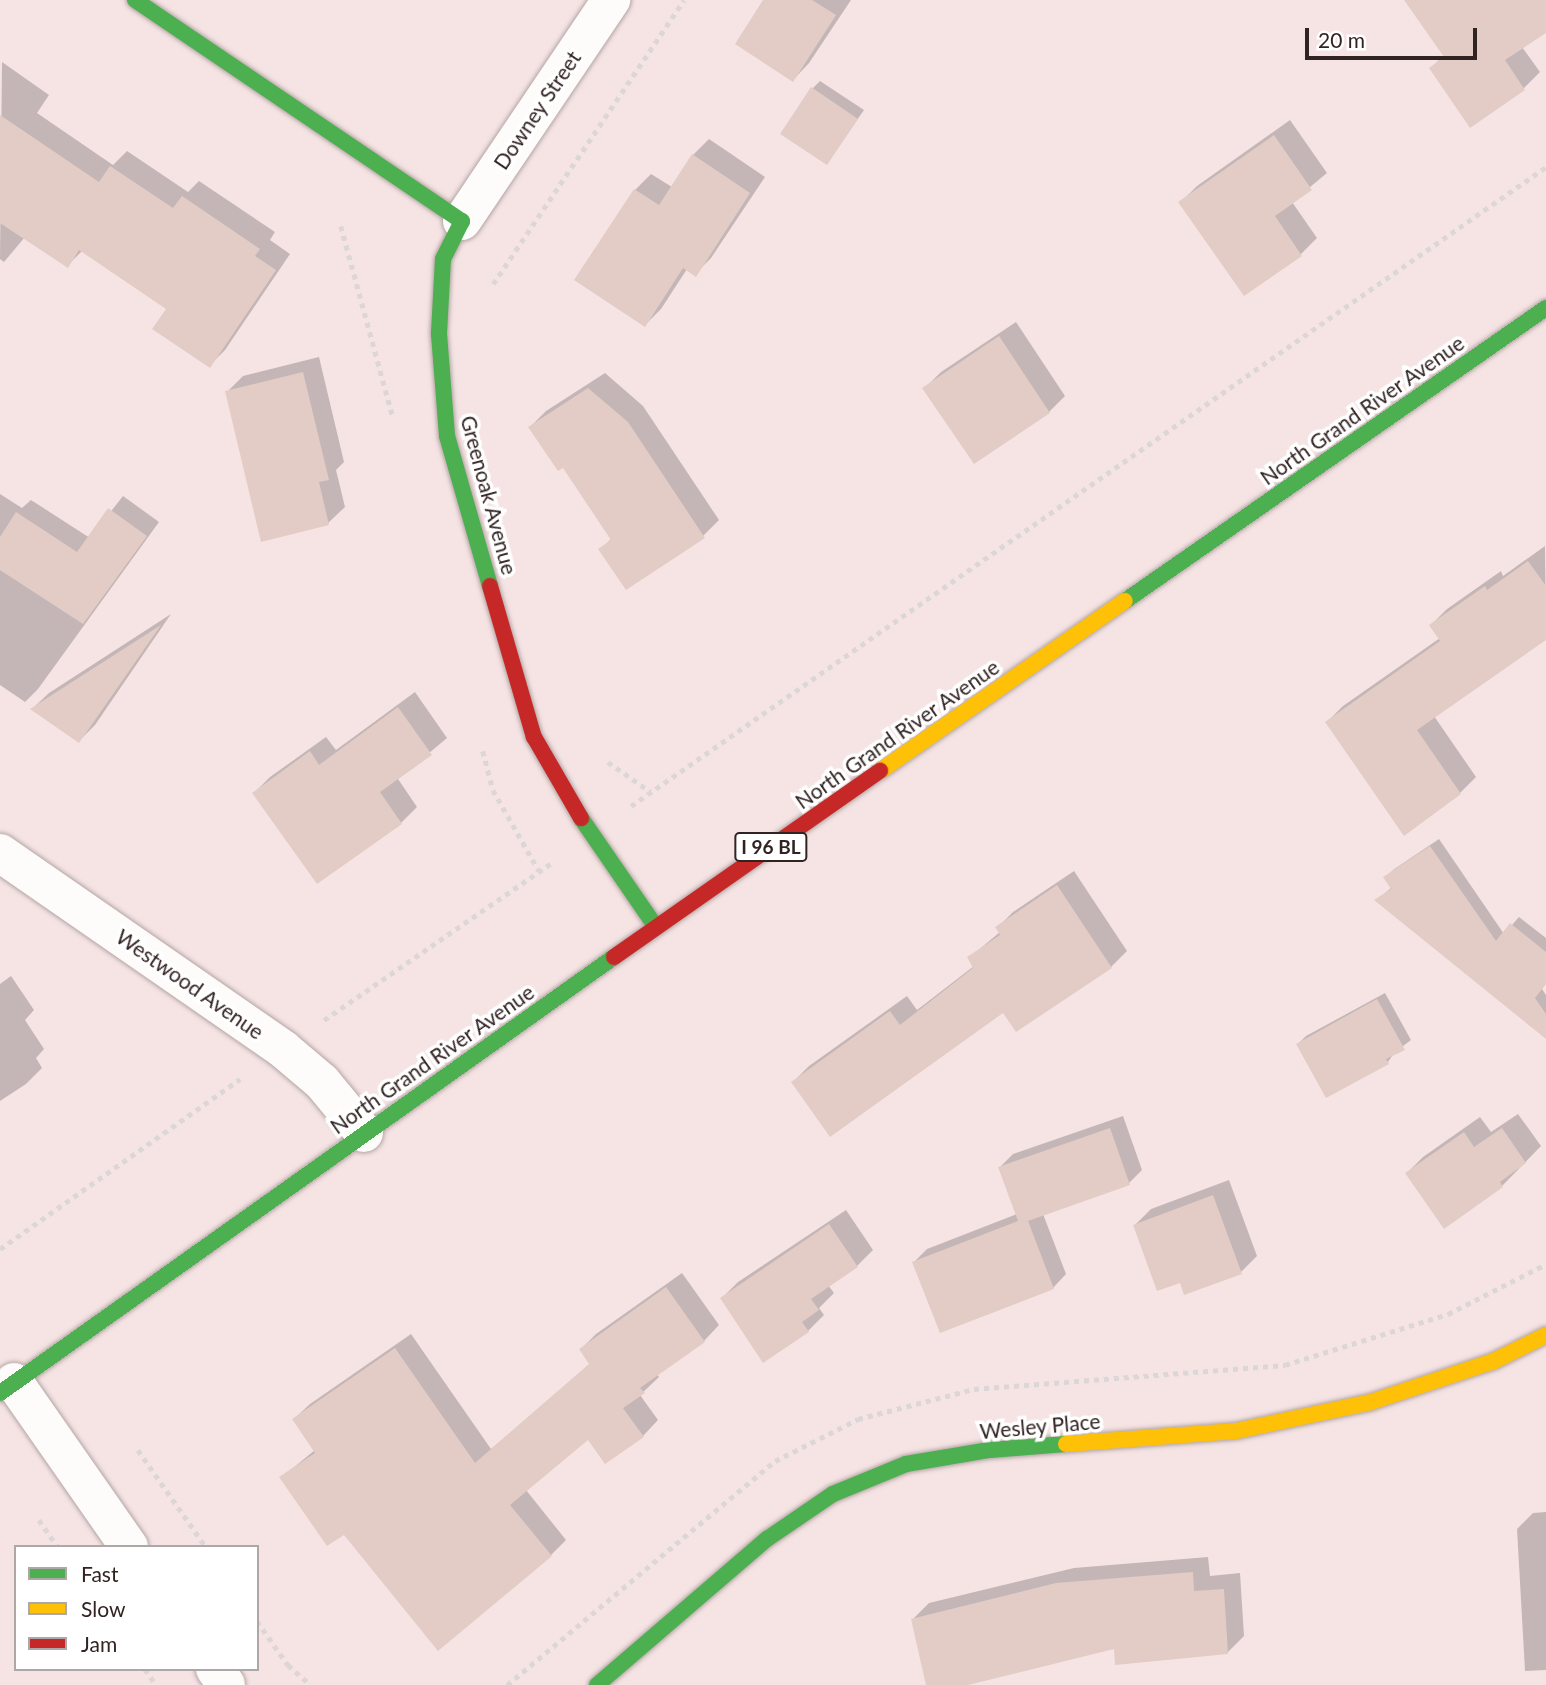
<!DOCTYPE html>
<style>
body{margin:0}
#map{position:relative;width:1546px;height:1685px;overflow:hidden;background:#f6e4e4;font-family:Lato,sans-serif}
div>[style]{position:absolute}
.shadow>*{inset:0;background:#0003}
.building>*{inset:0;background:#e2ccc5}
.path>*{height:4.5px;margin-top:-2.25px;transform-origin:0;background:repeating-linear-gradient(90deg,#dcd6d6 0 5px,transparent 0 10px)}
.roads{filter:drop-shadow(0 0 2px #b4a5a5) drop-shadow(0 0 2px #b4a5a5)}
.street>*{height:38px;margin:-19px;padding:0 19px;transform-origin:19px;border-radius:19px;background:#fefbfb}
.fast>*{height:16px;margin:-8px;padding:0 8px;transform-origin:8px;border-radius:8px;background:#4caf50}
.slow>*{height:16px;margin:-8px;padding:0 8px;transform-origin:8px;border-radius:8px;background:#ffc107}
.jam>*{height:16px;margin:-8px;padding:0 8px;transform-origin:8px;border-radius:8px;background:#c62828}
span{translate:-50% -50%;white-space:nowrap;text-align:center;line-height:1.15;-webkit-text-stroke:7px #fff;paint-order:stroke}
.shield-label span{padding:2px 5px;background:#fff;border:2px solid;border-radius:5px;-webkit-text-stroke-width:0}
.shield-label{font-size:19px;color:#322323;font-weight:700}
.street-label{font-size:21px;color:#322323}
.legend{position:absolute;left:14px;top:1545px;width:245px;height:126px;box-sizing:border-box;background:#fff;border:2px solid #ada7a7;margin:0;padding:9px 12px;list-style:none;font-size:21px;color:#322323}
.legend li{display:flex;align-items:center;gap:14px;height:35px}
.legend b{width:35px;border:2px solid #ada7a7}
.scale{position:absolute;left:1305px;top:28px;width:172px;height:32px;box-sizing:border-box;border:4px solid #322323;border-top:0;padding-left:9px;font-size:21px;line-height:24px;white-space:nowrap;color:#322323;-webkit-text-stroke:5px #fff;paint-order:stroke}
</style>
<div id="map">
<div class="shadow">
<i style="clip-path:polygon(766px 0,851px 0,809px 63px,793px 80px)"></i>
<i style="clip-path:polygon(1406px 0,1546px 0,1546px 31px,1522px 47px,1540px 72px,1524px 88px,1471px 125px,1431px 68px,1444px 55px)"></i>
<i style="clip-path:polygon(2px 62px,49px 95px,37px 113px,113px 165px,127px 151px,188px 192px,199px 181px,275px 232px,270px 240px,290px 254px,225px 350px,210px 365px,169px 308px,83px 250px,68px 265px,25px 237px,4px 262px,0 259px)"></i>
<i style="clip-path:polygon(820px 81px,864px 110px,827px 163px,813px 88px)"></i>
<i style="clip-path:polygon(1290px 120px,1327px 173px,1292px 202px,1317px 238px,1301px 254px,1244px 294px,1181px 202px,1197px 186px)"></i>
<i style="clip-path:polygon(709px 139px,765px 177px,711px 258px,695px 274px,687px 269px,661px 309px,645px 325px,576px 279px,635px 190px,651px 174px,672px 187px,693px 155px)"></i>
<i style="clip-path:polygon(1016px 322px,1065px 396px,1049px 412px,974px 462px,925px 388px,941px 372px)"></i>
<i style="clip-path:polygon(319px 357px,344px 462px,336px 470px,345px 507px,328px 523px,227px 392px,243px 376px)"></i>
<i style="clip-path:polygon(605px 373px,643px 406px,719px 520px,703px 536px,601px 549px,612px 538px,563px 465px,530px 427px,546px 411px)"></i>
<i style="clip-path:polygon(0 494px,22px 508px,31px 500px,90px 538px,123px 496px,159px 522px,38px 689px,25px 702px,0 685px)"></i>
<i style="clip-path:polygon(1545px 546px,1546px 638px,1434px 716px,1476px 777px,1460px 793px,1404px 833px,1327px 722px,1343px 706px,1440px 638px,1431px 625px,1447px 609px,1501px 571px,1503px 576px)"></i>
<i style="clip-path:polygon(171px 614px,95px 725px,79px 741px,33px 708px,49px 693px)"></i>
<i style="clip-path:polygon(415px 692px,447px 738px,398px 779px,417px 807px,401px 823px,318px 882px,254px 793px,270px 777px,326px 737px,336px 750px)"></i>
<i style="clip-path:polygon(1439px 839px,1504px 934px,1519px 917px,1546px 938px,1546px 983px,1542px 989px,1546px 995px,1546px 1036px,1377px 900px,1392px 887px,1386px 878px,1393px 870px)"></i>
<i style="clip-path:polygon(1074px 871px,1127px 951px,1111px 967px,1004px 1011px,793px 1082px,809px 1066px,907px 996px,917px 1010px,974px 966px,969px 958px,1000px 932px,997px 928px,1013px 912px)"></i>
<i style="clip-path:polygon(11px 976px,34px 1010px,25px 1020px,44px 1049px,36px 1058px,42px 1068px,26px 1084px,0 1101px,0 984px)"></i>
<i style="clip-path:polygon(1385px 993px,1411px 1040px,1394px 1053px,1388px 1062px,1327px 1096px,1298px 1044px,1306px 1036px)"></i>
<i style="clip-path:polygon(1518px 1114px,1541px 1146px,1502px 1186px,1445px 1226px,1407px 1173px,1423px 1157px,1480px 1117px,1491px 1132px)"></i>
<i style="clip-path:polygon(1123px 1116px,1142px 1170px,1129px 1183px,1043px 1214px,1066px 1274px,1053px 1288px,914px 1262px,927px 1249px,1017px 1214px,1000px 1167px,1013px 1154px)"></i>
<i style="clip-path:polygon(1229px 1180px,1257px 1256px,1241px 1272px,1181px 1281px,1135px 1225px,1151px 1209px)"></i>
<i style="clip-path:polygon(846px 1210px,873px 1250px,857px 1266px,828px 1285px,834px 1293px,819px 1308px,824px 1315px,808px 1331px,722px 1298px,738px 1282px)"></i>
<i style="clip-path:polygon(682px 1273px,719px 1325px,704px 1341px,657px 1374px,659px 1377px,640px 1395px,658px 1420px,643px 1436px,605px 1462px,588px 1437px,526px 1490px,566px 1540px,551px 1555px,344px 1532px,282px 1477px,315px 1450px,294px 1419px,310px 1404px,411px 1334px,491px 1449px,591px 1363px,581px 1349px,596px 1334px)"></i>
<i style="clip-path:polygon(1546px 1512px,1546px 1670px,1525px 1671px,1517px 1529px,1533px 1513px)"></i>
<i style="clip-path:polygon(1208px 1557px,1210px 1576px,1240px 1573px,1244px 1636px,1228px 1652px,1116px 1647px,960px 1685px,928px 1685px,913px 1619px,929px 1603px,1074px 1568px)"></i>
</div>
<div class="building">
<i style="clip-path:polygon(763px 0,812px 0,836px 15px,793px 82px,735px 44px)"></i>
<i style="clip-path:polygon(1404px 0,1546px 0,1546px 33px,1505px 60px,1525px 90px,1470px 128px,1429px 68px,1444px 57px)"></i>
<i style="clip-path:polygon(811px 87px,858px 119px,827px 165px,780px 134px)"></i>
<i style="clip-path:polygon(0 115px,99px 182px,110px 166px,173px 208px,182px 196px,260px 249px,255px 256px,276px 270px,210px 368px,152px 329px,166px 309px,79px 250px,68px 268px,0 223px)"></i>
<i style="clip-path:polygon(1274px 135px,1312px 190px,1275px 216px,1302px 256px,1244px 296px,1178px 202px)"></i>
<i style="clip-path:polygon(692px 154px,750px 193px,696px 277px,683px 268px,645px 327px,574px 280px,634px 189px,659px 205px)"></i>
<i style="clip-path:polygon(999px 336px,1050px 413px,974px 464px,922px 388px)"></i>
<i style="clip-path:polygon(303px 372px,329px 480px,319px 482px,329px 525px,261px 542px,225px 391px)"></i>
<i style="clip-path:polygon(588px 388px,628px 422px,705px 538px,626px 590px,598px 549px,611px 540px,563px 468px,558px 471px,528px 427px)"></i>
<i style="clip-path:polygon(108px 508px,147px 536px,83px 624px,0 570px,0 537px,16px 512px,77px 552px)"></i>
<i style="clip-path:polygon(1528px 561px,1546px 586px,1546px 640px,1417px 730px,1461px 794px,1404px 836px,1325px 722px,1440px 641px,1429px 625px,1485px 586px,1487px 590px)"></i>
<i style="clip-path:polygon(161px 625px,79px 743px,30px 709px)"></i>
<i style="clip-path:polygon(398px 707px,432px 755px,380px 792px,402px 824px,317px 884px,252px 793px,310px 751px,319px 765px)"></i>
<i style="clip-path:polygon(1430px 846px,1496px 941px,1510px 923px,1546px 952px,1546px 984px,1535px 998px,1546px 1014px,1546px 1039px,1374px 900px,1391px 889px,1383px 877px)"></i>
<i style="clip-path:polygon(1057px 885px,1112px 968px,1016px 1032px,1003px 1013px,830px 1137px,791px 1082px,890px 1011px,900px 1025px,973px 968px,967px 957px,1000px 935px,995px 927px)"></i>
<i style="clip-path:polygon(1377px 999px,1405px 1050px,1386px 1059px,1389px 1064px,1326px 1098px,1296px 1044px)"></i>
<i style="clip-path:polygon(1110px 1128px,1130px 1185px,1028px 1221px,1054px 1289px,940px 1333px,912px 1262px,1018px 1221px,998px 1167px)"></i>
<i style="clip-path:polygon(1502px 1128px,1526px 1163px,1500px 1182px,1503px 1187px,1444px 1229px,1405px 1173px,1464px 1132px,1474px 1147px)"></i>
<i style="clip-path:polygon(1213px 1195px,1242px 1274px,1184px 1295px,1180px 1283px,1157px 1291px,1133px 1225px)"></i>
<i style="clip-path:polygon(829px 1224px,858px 1267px,811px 1299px,819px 1310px,802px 1322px,809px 1332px,763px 1363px,720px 1298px)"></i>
<i style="clip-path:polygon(666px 1287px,705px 1342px,640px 1388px,645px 1393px,623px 1408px,644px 1437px,605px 1464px,588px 1440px,510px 1505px,552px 1556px,438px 1651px,344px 1535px,327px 1546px,279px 1477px,315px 1453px,292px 1419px,395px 1348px,475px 1463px,589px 1364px,579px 1349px)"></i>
<i style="clip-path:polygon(1193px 1572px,1194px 1591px,1224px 1589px,1228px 1654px,1115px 1665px,1114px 1649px,968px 1685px,926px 1685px,911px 1619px,1056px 1583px)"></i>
</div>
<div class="path">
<i style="left:341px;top:226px;width:199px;rotate:74.8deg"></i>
<i style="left:493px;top:284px;width:342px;rotate:-56.1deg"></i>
<i style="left:483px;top:751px;width:40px;rotate:75.6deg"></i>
<i style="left:493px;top:790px;width:93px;rotate:60.4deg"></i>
<i style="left:608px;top:762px;width:52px;rotate:34.9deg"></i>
<i style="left:631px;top:806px;width:1116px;rotate:-34.93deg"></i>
<i style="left:324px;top:1020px;width:275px;rotate:-34.6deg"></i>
<i style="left:0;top:1249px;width:294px;rotate:-35.3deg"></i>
<i style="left:138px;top:1450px;width:118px;rotate:55deg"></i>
<i style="left:39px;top:1520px;width:33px;rotate:55deg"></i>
<i style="left:257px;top:1621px;width:54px;rotate:54.8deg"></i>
<i style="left:288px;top:1665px;width:30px;rotate:41deg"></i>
<i style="left:145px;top:1669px;width:19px;rotate:55deg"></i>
<i style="left:507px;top:1685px;width:349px;rotate:-39.9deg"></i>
<i style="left:775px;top:1461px;width:93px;rotate:-26.8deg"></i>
<i style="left:858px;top:1419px;width:120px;rotate:-14.5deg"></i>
<i style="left:974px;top:1389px;width:312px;rotate:-4.4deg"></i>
<i style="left:1285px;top:1365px;width:171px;rotate:-17.4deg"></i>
<i style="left:1448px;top:1314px;width:110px;rotate:-27deg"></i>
</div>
<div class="roads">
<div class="street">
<i style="left:462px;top:221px;width:267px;rotate:-56deg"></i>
<i style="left:0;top:853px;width:344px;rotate:34.7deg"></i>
<i style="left:283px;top:1049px;width:51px;rotate:40.2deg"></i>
<i style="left:322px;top:1082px;width:66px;rotate:50.5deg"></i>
<i style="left:14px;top:1382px;width:201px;rotate:55.1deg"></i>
<i style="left:215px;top:1669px;width:19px;rotate:55deg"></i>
</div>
<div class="fast">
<i style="left:135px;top:0;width:395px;rotate:34.1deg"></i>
<i style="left:462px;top:221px;width:42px;rotate:116.6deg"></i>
<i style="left:443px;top:259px;width:75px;rotate:93.1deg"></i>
<i style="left:439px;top:334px;width:102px;rotate:85.5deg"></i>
<i style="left:447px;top:436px;width:156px;rotate:74deg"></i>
<i style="left:1125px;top:601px;width:513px;rotate:-34.84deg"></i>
<i style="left:581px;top:818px;width:132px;rotate:55.5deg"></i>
<i style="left:0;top:1393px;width:753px;rotate:-35.38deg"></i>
<i style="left:597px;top:1685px;width:224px;rotate:-40.7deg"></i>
<i style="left:767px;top:1539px;width:80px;rotate:-34.3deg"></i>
<i style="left:833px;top:1494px;width:79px;rotate:-22.3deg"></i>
<i style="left:906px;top:1464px;width:85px;rotate:-9.5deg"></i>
<i style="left:990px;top:1450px;width:76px;rotate:-4.5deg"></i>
</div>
<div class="slow">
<i style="left:880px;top:771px;width:298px;rotate:-34.8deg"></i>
<i style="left:1066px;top:1444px;width:170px;rotate:-4.4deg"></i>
<i style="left:1236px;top:1431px;width:138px;rotate:-12.1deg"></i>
<i style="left:1371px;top:1402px;width:130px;rotate:-18.4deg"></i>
<i style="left:1494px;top:1361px;width:58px;rotate:-26.6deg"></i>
</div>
<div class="jam">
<i style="left:490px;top:586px;width:157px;rotate:73.8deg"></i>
<i style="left:534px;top:737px;width:94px;rotate:59.9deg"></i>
<i style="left:614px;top:957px;width:325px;rotate:-35deg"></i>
</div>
</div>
<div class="shield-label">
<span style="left:771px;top:847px">I 96 BL</span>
</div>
<div class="street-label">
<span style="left:537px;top:110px;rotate:-56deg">Downey Street</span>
<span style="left:1362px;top:410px;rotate:-35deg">North Grand River Avenue</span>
<span style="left:489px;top:495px;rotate:75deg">Greenoak Avenue</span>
<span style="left:897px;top:734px;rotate:-35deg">North Grand River Avenue</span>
<span style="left:190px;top:984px;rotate:35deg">Westwood Avenue</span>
<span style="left:432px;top:1059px;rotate:-35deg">North Grand River Avenue</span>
<span style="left:1040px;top:1426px;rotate:-5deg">Wesley Place</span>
</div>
<ul class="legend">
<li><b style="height:9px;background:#4caf50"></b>Fast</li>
<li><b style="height:9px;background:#ffc107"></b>Slow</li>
<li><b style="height:9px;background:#c62828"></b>Jam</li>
</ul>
<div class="scale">20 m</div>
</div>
